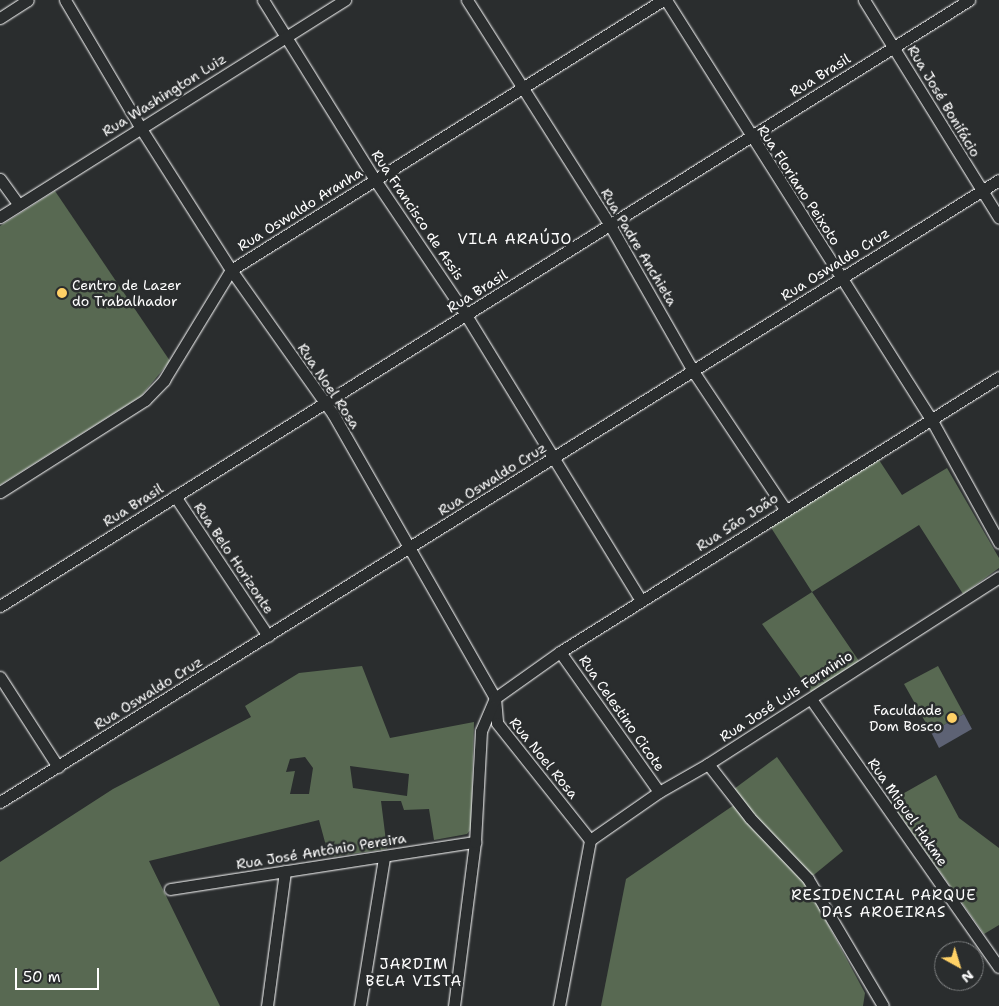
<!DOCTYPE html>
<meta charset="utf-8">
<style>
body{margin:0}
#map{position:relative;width:999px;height:1006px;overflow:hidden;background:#2a2d2e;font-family:"Shantell Sans",sans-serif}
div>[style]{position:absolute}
.green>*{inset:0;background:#586952}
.building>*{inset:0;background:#5d6274}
.roads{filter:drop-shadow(0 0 1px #fff) drop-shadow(0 0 1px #fff)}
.minor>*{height:11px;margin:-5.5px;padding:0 5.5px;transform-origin:5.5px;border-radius:5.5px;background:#2a2d2e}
.dots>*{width:14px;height:14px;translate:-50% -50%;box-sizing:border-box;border:2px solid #2a2d2e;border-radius:50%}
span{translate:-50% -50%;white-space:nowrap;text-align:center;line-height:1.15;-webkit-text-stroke:5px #2a2d2e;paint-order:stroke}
.street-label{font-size:14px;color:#fff}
.poi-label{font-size:14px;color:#fff}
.left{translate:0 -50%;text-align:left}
.right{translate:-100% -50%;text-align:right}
.neighbourhood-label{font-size:15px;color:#fff;letter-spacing:1px}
.north{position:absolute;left:934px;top:941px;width:50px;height:50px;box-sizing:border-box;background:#2a2d2e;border:1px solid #7f8182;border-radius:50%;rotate:141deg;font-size:14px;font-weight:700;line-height:20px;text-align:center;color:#fff}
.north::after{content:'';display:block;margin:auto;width:18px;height:22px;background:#ffd166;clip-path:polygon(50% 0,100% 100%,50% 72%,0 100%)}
.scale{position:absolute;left:15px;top:968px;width:84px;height:22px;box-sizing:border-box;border:2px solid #fff;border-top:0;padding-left:6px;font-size:15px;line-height:18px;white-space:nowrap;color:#fff;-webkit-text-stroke:4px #2a2d2e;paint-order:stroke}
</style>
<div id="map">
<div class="green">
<i style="clip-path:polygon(55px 191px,170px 361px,141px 396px,0 485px,0 226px)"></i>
<i style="clip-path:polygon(879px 460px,902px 495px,947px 468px,999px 558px,999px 568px,963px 594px,919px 525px,812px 592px,859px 661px,811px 692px,762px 624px,812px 592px,770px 526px)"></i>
<i style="clip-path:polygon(evenodd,362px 666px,390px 738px,474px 722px,471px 829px,467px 834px,434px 840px,429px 809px,404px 810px,401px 801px,381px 801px,387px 849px,329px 857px,319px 820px,149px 861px,220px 1006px,0 1006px,0 862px,113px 789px,251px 717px,245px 706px,299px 673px,362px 666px,305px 757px,313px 768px,309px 794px,290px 794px,295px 771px,286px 772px,290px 759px,305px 757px,362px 666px,350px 766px,409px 774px,407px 796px,353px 788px,350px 766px)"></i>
<i style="clip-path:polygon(938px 666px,964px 714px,931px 732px,904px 684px)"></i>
<i style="clip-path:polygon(777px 757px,843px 851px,810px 878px,752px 815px,734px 789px)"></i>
<i style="clip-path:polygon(936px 775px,959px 818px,999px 848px,999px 925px,984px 934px,890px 801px)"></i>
<i style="clip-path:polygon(734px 805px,805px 882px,865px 993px,863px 1006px,601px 1006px,626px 879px)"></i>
</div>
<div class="building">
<i style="clip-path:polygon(964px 714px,972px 729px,939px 748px,931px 732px)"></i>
</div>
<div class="roads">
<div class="minor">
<i style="left:65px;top:0;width:147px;rotate:59.4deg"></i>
<i style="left:140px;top:127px;width:169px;rotate:57.5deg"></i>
<i style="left:231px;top:270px;width:176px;rotate:54.7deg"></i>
<i style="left:333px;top:414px;width:327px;rotate:60.3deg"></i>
<i style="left:495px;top:698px;width:25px;rotate:85deg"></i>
<i style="left:497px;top:723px;width:149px;rotate:51.5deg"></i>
<i style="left:263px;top:0;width:212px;rotate:58.1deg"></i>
<i style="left:375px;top:180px;width:163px;rotate:56deg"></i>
<i style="left:466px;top:315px;width:335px;rotate:58.5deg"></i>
<i style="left:467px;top:0;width:269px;rotate:57.6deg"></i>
<i style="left:611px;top:227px;width:166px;rotate:60.3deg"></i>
<i style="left:693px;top:371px;width:166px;rotate:56.3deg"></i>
<i style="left:666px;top:0;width:496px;rotate:57.7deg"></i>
<i style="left:931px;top:419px;width:141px;rotate:61.1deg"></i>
<i style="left:864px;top:0;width:256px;rotate:58.2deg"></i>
<i style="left:0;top:18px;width:33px;rotate:-33deg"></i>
<i style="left:0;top:179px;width:32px;rotate:54deg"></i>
<i style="left:0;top:217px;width:408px;rotate:-32.2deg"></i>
<i style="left:0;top:492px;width:172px;rotate:-32.4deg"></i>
<i style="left:145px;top:400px;width:28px;rotate:-46deg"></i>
<i style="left:164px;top:380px;width:129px;rotate:-58.7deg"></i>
<i style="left:231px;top:270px;width:509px;rotate:-32.01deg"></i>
<i style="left:175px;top:496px;width:168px;rotate:56.4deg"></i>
<i style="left:0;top:606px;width:1143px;rotate:-32.02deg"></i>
<i style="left:560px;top:652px;width:171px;rotate:54.7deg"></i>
<i style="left:0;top:677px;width:107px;rotate:57.2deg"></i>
<i style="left:811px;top:699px;width:327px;rotate:55deg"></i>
<i style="left:708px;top:764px;width:68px;rotate:52.1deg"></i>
<i style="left:750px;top:818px;width:84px;rotate:46.4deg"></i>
<i style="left:808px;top:879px;width:147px;rotate:59.4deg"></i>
<i style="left:0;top:802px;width:1177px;rotate:-31.91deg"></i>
<i style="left:590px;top:840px;width:84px;rotate:-34.8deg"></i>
<i style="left:659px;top:792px;width:56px;rotate:-29.7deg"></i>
<i style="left:708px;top:764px;width:346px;rotate:-32.7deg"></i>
<i style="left:170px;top:889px;width:309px;rotate:-8.8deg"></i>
<i style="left:267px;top:1006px;width:136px;rotate:-82.4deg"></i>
<i style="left:360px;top:1006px;width:151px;rotate:-80.8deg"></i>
<i style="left:454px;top:1006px;width:165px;rotate:-82.7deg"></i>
<i style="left:475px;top:842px;width:111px;rotate:-86.9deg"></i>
<i style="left:481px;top:731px;width:36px;rotate:-67deg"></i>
<i style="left:495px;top:698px;width:80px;rotate:-35.3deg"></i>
<i style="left:560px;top:652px;width:518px;rotate:-32.06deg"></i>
<i style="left:559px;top:1006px;width:169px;rotate:-79.4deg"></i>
</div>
</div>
<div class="dots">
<i style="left:62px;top:293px;background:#ffd166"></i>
<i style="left:952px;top:718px;background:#ffd166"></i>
</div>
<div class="street-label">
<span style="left:820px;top:75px;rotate:-32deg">Rua Brasil</span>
<span style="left:164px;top:95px;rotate:-32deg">Rua Washington Luiz</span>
<span style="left:944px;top:101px;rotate:59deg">Rua José Bonifácio</span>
<span style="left:799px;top:185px;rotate:57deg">Rua Floriano Peixoto</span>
<span style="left:300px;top:209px;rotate:-32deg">Rua Oswaldo Aranha</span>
<span style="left:418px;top:215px;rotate:56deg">Rua Francisco de Assis</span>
<span style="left:639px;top:247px;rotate:59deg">Rua Padre Anchieta</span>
<span style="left:835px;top:264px;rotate:-32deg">Rua Oswaldo Cruz</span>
<span style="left:477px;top:291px;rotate:-32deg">Rua Brasil</span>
<span style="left:329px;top:386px;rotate:56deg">Rua Noel Rosa</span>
<span style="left:492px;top:479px;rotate:-32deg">Rua Oswaldo Cruz</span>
<span style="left:133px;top:505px;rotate:-32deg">Rua Brasil</span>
<span style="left:737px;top:522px;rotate:-33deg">Rua São João</span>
<span style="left:234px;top:558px;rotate:56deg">Rua Belo Horizonte</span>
<span style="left:148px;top:693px;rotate:-32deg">Rua Oswaldo Cruz</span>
<span style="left:786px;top:696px;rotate:-33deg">Rua José Luis Ferminio</span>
<span style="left:622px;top:713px;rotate:55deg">Rua Celestino Cicote</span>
<span style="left:544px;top:758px;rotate:51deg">Rua Noel Rosa</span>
<span style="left:908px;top:812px;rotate:55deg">Rua Miguel Hakme</span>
<span style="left:321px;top:851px;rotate:-9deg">Rua José Antônio Pereira</span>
</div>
<div class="poi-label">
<span class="left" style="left:72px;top:293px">Centro de Lazer<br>do Trabalhador</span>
<span class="right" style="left:942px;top:718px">Faculdade<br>Dom Bosco</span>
</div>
<div class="neighbourhood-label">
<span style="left:515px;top:240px">VILA ARAÚJO</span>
<span style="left:884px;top:904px">RESIDENCIAL PARQUE<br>DAS AROEIRAS</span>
<span style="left:414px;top:973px">JARDIM<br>BELA VISTA</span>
</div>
<div class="north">N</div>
<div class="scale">50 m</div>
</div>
